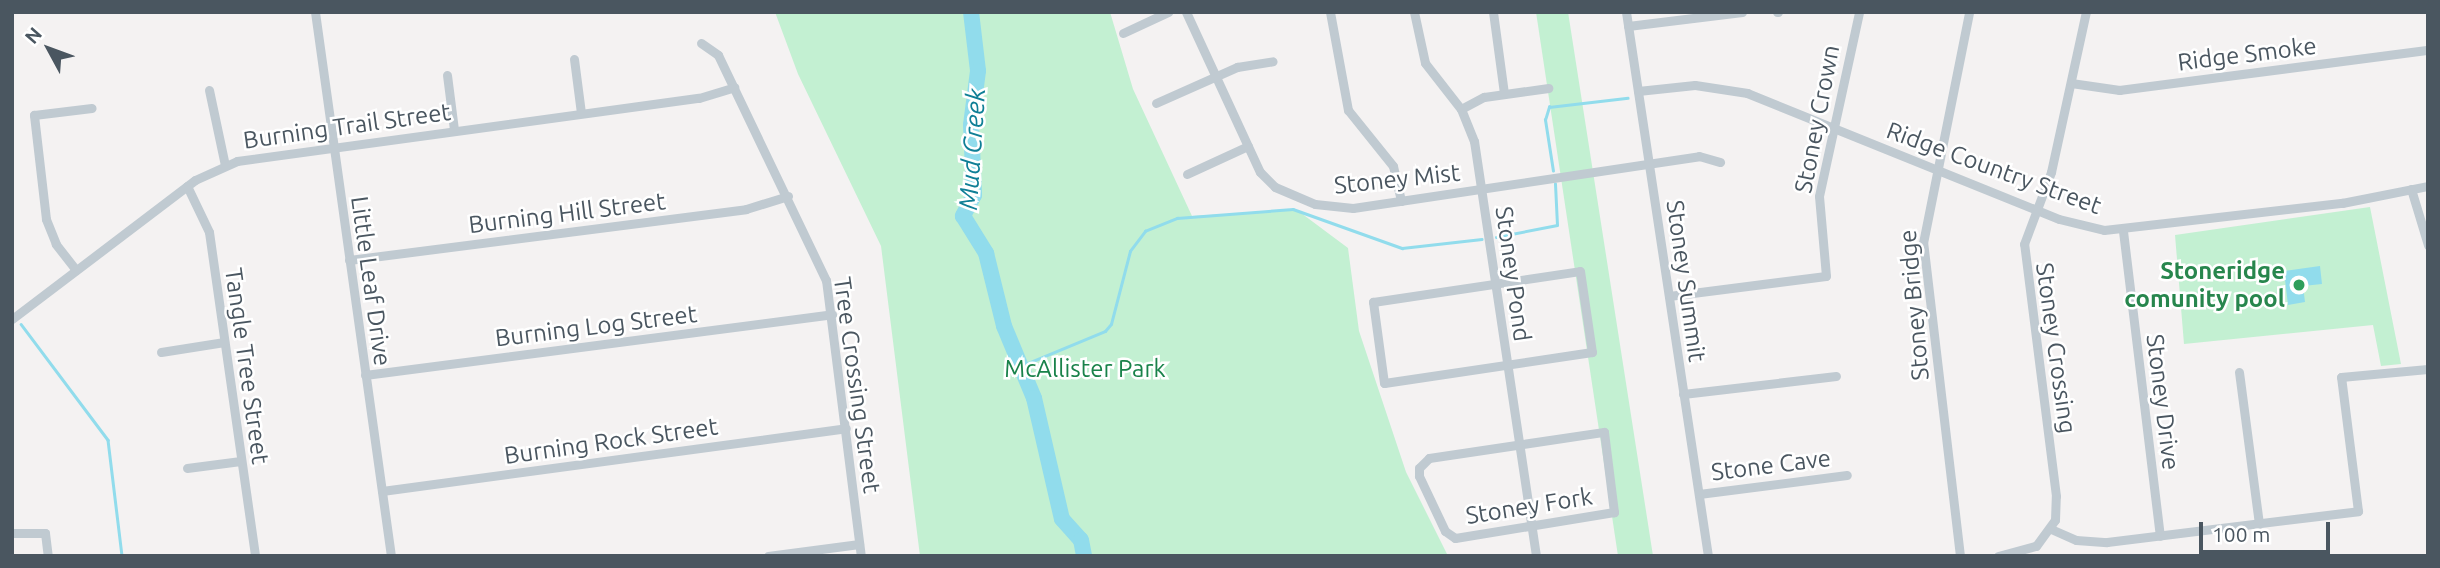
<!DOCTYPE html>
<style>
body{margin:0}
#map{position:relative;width:2440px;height:568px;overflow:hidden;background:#f4f2f2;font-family:Ubuntu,sans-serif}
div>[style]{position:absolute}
.green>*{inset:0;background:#c3f0d2}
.water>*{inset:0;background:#91dcec}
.stream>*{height:2.5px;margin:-1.25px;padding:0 1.25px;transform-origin:1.25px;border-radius:1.25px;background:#91dcec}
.river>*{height:16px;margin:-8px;padding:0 8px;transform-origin:8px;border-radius:8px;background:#91dcec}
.street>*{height:9px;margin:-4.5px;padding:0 4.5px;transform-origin:4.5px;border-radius:4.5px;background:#c0cad1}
.dots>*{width:19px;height:19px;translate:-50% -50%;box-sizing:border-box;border:4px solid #fff;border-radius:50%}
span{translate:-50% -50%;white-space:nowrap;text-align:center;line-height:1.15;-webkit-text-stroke:5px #fff;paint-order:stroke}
.street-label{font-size:24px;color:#4a5660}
.leisure-label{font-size:24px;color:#27864d;font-weight:700}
.right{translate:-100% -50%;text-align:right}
.park-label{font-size:24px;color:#19824a}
.water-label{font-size:26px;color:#0f7f96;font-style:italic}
.frame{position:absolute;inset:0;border:14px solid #4a5660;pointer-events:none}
.north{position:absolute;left:14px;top:14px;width:70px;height:70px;-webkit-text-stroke:5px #fff;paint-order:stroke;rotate:311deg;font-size:19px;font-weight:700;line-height:28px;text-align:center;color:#4a5660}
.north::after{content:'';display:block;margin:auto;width:24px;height:32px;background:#4a5660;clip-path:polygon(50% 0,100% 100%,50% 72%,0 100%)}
.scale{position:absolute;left:2199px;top:522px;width:131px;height:32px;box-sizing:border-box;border:4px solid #4a5660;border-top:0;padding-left:9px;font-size:21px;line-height:24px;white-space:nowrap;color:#4a5660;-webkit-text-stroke:5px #fff;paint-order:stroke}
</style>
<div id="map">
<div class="green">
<i style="clip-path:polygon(775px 12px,1110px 12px,1133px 89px,1192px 216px,1297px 210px,1348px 248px,1359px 331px,1406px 472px,1448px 556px,920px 556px,881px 246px,798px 74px)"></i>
<i style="clip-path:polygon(1536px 12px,1568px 12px,1653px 556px,1618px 556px)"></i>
<i style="clip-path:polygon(2370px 207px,2401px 364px,2381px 366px,2373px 325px,2184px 344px,2175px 235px)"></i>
</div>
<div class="water">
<i style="clip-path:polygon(2320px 266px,2322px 284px,2303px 286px,2305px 302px,2288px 305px,2284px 271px)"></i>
</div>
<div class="stream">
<i style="left:1553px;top:171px;width:52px;rotate:-98.9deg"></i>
<i style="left:1545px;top:120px;width:14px;rotate:-73deg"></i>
<i style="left:1549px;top:107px;width:79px;rotate:-6.6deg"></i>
<i style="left:1496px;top:237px;width:62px;rotate:-11.1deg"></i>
<i style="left:1557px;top:225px;width:41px;rotate:-92.8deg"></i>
<i style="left:21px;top:324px;width:145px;rotate:53.1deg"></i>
<i style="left:108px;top:440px;width:117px;rotate:83.1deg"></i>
<i style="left:1021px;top:366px;width:91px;rotate:-22.6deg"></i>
<i style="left:1105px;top:331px;width:9px;rotate:-49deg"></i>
<i style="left:1111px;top:324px;width:75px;rotate:-75.4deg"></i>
<i style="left:1130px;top:251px;width:25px;rotate:-53deg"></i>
<i style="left:1145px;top:231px;width:35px;rotate:-22deg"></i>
<i style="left:1177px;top:218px;width:116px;rotate:-4.4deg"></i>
<i style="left:1293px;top:209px;width:116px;rotate:19.7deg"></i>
<i style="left:1402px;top:248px;width:80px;rotate:-6.5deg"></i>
</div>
<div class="river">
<i style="left:971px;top:12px;width:59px;rotate:83.2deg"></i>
<i style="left:978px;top:71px;width:54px;rotate:97.4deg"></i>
<i style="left:971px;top:125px;width:70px;rotate:87.5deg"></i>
<i style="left:974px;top:195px;width:24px;rotate:118deg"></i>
<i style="left:963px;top:216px;width:44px;rotate:58.1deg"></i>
<i style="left:986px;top:253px;width:75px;rotate:76.1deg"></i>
<i style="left:1004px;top:326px;width:78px;rotate:67.4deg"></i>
<i style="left:1034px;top:398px;width:124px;rotate:77deg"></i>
<i style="left:1062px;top:519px;width:28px;rotate:48deg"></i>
<i style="left:1081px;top:540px;width:16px;rotate:79deg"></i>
</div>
<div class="street">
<i style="left:315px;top:12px;width:549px;rotate:82.05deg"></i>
<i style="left:1186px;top:12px;width:176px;rotate:65.2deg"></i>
<i style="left:1260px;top:172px;width:21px;rotate:45deg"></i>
<i style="left:1275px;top:187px;width:43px;rotate:23deg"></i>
<i style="left:1315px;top:204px;width:38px;rotate:6deg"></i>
<i style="left:1353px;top:208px;width:350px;rotate:-8.5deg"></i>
<i style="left:1699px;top:156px;width:22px;rotate:16deg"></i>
<i style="left:1330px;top:12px;width:100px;rotate:79.6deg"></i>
<i style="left:1348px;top:110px;width:72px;rotate:51.2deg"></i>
<i style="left:1393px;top:166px;width:36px;rotate:77deg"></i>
<i style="left:1414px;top:12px;width:52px;rotate:77.8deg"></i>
<i style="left:1425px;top:63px;width:58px;rotate:52deg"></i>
<i style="left:1461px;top:109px;width:35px;rotate:68deg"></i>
<i style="left:1474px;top:141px;width:420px;rotate:81.5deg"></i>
<i style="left:1493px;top:12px;width:82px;rotate:82.3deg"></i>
<i style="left:1626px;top:12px;width:550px;rotate:81.43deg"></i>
<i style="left:1777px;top:12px;width:1px"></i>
<i style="left:1628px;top:26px;width:115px;rotate:-7deg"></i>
<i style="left:1123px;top:33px;width:50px;rotate:-25deg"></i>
<i style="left:701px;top:43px;width:21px;rotate:35deg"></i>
<i style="left:718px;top:55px;width:250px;rotate:64.4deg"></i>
<i style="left:826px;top:280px;width:278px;rotate:82.8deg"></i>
<i style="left:574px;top:59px;width:54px;rotate:82.6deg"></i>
<i style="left:447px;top:75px;width:55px;rotate:82.7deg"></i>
<i style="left:2071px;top:83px;width:49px;rotate:8.3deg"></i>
<i style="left:2119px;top:90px;width:312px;rotate:-7.4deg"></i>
<i style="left:209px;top:90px;width:77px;rotate:78deg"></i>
<i style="left:1638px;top:91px;width:57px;rotate:-6deg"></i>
<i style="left:1695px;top:85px;width:53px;rotate:8.7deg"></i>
<i style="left:1747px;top:93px;width:336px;rotate:22deg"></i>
<i style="left:2059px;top:219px;width:46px;rotate:13.7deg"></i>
<i style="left:2104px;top:230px;width:240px;rotate:-6.5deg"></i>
<i style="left:2342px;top:203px;width:88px;rotate:-11.2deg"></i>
<i style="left:1156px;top:103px;width:89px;rotate:-24deg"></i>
<i style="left:1237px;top:67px;width:36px;rotate:-9deg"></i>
<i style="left:1461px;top:109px;width:26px;rotate:-28deg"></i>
<i style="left:1484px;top:97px;width:65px;rotate:-8deg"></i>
<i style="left:1187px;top:174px;width:67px;rotate:-24.7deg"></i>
<i style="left:187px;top:186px;width:51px;rotate:64.4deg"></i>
<i style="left:209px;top:232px;width:327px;rotate:81.9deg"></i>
<i style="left:2411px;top:189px;width:59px;rotate:73.1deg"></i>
<i style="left:2123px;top:231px;width:307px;rotate:83.1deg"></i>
<i style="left:349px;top:260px;width:400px;rotate:-7.3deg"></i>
<i style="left:746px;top:209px;width:44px;rotate:-17.2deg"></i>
<i style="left:76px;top:270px;width:33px;rotate:-128deg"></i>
<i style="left:56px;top:244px;width:27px;rotate:-112deg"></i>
<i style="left:46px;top:219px;width:105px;rotate:-96.6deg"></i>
<i style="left:34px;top:115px;width:58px;rotate:-6.9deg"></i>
<i style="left:1580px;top:271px;width:82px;rotate:81.6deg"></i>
<i style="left:1592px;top:352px;width:210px;rotate:171.5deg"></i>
<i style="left:1384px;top:383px;width:82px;rotate:-97.7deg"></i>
<i style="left:1373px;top:302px;width:209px;rotate:-8.5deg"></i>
<i style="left:1669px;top:296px;width:158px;rotate:-7.3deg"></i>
<i style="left:1826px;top:276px;width:80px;rotate:-95deg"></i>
<i style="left:1819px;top:196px;width:188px;rotate:-77.7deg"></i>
<i style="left:12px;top:319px;width:230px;rotate:-37.2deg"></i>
<i style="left:195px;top:180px;width:46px;rotate:-24.3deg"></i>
<i style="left:237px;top:161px;width:466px;rotate:-7.8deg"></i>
<i style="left:699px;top:98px;width:37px;rotate:-17deg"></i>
<i style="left:161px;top:352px;width:64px;rotate:-9deg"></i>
<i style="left:2239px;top:372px;width:153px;rotate:82.5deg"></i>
<i style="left:365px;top:375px;width:471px;rotate:-7.4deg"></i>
<i style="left:1683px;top:394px;width:154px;rotate:-6.7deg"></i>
<i style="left:1604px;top:432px;width:81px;rotate:82.9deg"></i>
<i style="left:1614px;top:512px;width:161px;rotate:170.7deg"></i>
<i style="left:1455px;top:538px;width:12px;rotate:-145deg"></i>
<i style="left:1445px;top:531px;width:61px;rotate:-115.3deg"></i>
<i style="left:1419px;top:476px;width:8px;rotate:-90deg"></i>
<i style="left:1419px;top:468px;width:14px;rotate:-45deg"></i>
<i style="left:1429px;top:458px;width:177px;rotate:-8.5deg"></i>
<i style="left:187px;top:468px;width:54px;rotate:-7.4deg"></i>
<i style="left:382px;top:491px;width:468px;rotate:-7.7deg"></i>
<i style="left:1699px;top:494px;width:149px;rotate:-7.3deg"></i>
<i style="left:2051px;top:529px;width:27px;rotate:24deg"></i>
<i style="left:2076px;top:540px;width:31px;rotate:4deg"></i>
<i style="left:2107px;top:542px;width:253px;rotate:-7deg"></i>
<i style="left:2358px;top:511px;width:135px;rotate:-97.2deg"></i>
<i style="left:2341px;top:377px;width:87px;rotate:-5.3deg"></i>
<i style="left:12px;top:533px;width:33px"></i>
<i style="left:45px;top:533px;width:23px;rotate:83deg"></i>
<i style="left:768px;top:556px;width:92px;rotate:-7.5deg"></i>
<i style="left:1960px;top:556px;width:315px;rotate:-96.7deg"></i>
<i style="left:1923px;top:243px;width:236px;rotate:-78.7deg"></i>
<i style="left:1998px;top:556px;width:39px;rotate:-15deg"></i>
<i style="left:2036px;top:546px;width:32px;rotate:-54deg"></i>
<i style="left:2055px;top:520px;width:24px;rotate:-88deg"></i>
<i style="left:2056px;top:496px;width:254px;rotate:-97.2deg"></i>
<i style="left:2024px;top:244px;width:77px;rotate:-69.4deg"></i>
<i style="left:2051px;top:172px;width:164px;rotate:-77.7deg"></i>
</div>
<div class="dots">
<i style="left:2299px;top:285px;background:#2e9e5b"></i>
</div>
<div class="street-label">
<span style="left:2247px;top:54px;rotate:-7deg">Ridge Smoke</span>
<span style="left:1817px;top:119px;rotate:-79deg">Stoney Crown</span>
<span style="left:347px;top:126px;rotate:-8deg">Burning Trail Street</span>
<span style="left:1994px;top:168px;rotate:20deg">Ridge Country Street</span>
<span style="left:1397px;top:179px;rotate:-6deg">Stoney Mist</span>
<span style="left:567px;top:213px;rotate:-7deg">Burning Hill Street</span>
<span style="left:1513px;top:274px;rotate:82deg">Stoney Pond</span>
<span style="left:371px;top:281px;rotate:82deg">Little Leaf Drive</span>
<span style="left:1686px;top:281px;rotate:82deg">Stoney Summit</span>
<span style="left:1914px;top:305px;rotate:-95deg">Stoney Bridge</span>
<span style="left:596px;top:326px;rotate:-7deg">Burning Log Street</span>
<span style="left:2056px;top:348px;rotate:82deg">Stoney Crossing</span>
<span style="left:247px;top:366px;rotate:82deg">Tangle Tree Street</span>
<span style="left:857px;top:385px;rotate:82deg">Tree Crossing Street</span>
<span style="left:2163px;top:402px;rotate:83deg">Stoney Drive</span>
<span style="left:611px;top:441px;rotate:-8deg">Burning Rock Street</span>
<span style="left:1771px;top:465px;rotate:-7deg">Stone Cave</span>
<span style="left:1529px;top:506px;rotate:-9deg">Stoney Fork</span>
</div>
<div class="leisure-label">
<span class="right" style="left:2285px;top:285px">Stoneridge<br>comunity pool</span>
</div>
<div class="park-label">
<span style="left:1085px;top:369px">McAllister Park</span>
</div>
<div class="water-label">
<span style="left:972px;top:149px;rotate:-86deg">Mud Creek</span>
</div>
<div class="frame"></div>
<div class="north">N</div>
<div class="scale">100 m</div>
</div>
